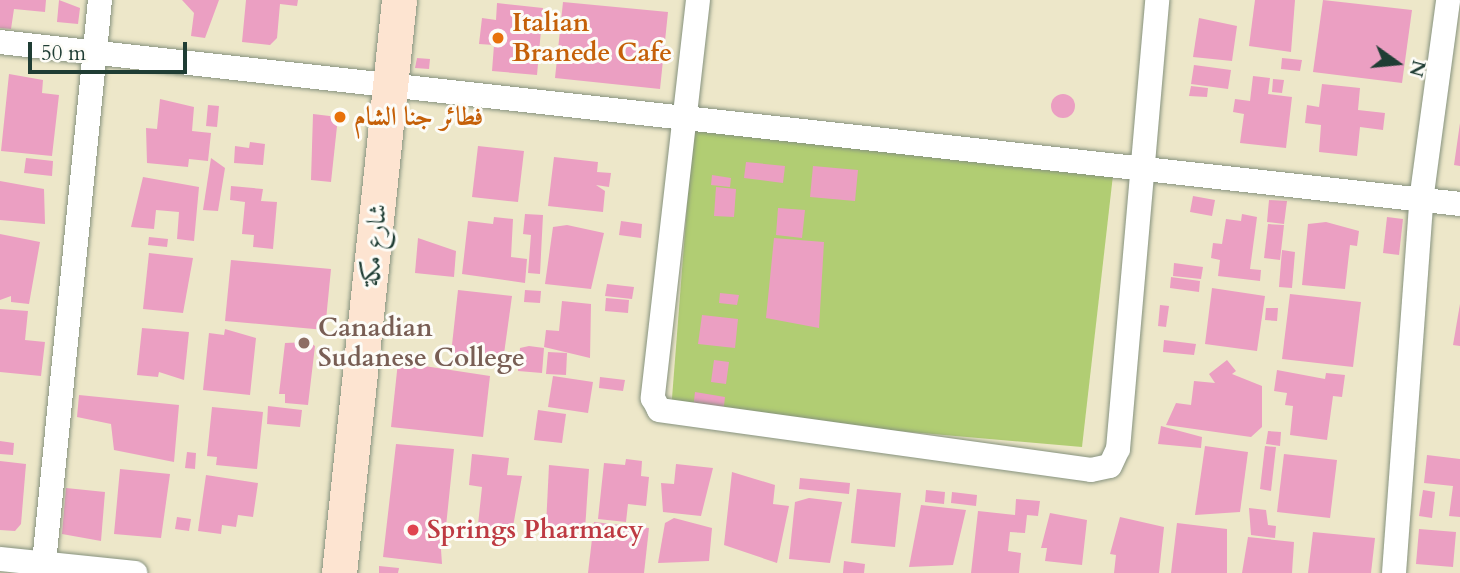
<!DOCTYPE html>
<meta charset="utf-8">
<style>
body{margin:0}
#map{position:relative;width:1460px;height:573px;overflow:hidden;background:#ede7c9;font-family:Cardo,Amiri,serif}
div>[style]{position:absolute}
.green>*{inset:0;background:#b1cd73}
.building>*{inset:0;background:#eb9fc2}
.round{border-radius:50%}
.roads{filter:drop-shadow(0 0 2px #86927e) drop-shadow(0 0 2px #86927e)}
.street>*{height:24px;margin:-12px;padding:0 12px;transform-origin:12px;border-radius:12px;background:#fff}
.secondary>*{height:35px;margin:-17.5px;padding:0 17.5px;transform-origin:17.5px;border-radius:17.5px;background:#fde4d1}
.dots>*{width:19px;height:19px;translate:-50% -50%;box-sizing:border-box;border:4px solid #fdfcf7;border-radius:50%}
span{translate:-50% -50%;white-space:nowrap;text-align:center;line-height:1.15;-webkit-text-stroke:6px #fdfcf7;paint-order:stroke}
.food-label{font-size:26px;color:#c56008;font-weight:700}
.left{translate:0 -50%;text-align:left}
.street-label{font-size:26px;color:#1f3d34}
.education-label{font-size:26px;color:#785e54;font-weight:700}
.health-label{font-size:26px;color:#be3a42;font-weight:700}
.north{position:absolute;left:1362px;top:28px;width:70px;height:70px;-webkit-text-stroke:5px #fdfcf7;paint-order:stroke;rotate:105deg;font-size:19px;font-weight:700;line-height:28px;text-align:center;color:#1f3d34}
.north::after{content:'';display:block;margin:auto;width:24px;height:32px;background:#1f3d34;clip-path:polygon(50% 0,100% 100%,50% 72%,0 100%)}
.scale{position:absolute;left:28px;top:42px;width:159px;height:32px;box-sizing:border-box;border:4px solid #1f3d34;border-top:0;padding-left:9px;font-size:21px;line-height:24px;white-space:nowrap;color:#1f3d34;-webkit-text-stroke:5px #fdfcf7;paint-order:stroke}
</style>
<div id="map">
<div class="green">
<i style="clip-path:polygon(693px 129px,1113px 175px,1082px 447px,671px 411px)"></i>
</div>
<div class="building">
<i style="clip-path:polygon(0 0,46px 0,45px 12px,14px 9px,11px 29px,0 28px)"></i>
<i style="clip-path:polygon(59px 0,80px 8px,78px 24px,57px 22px)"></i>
<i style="clip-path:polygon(182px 0,219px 0,205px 38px,191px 36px,194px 13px)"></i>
<i style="clip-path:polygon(246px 0,298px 0,297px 6px,280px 4px,277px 38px,270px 45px,242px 42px)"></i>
<i style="clip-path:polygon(1255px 0,1295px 0,1291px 52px,1249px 46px)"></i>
<i style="clip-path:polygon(1323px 0,1412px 10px,1402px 83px,1313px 72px)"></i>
<i style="clip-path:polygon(563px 2px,668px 12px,660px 89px,555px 78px)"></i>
<i style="clip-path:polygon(497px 3px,543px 8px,537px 75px,492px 71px,494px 45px,479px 44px,482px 18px,496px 20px)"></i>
<i style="clip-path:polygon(1199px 18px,1237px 26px,1232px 61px,1193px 57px)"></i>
<i style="clip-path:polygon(417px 58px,430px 59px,429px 69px,415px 68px)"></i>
<i style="clip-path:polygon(1282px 58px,1302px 60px,1300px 71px,1281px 69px)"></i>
<i style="clip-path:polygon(1194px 65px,1231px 70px,1228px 89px,1191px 84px)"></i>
<i style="clip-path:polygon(9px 74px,43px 80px,42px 93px,59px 95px,52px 156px,1px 151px)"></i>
<i style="clip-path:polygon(1253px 76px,1270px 78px,1268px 94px,1292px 97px,1286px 148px,1240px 143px,1244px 114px,1233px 112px,1235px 99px,1250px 101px)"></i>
<i style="clip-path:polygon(1273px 79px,1284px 80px,1282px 93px,1272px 92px)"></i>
<i style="clip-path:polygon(1322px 84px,1360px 88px,1358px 110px,1385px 113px,1383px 130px,1360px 127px,1357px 156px,1319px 152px,1321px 125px,1305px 123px,1307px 105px,1319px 107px)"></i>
<i style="clip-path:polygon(1191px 86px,1208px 88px,1207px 97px,1189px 96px)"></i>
<i class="round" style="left:1051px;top:94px;width:24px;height:24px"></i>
<i style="clip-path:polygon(160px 99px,194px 107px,192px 131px,211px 133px,208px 161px,189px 159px,188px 167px,147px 163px,146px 128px,157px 129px)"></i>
<i style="clip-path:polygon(208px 105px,219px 106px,217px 127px,206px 126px)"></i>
<i style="clip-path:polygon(313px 114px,338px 117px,331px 182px,311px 180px)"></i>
<i style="clip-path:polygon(1460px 123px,1460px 166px,1454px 165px)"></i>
<i style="clip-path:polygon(250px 142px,265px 144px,263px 165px,234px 163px,235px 146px,249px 148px)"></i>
<i style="clip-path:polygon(478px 146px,524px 151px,518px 202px,472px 197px)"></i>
<i style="clip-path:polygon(554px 157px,598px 162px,597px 172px,611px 173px,609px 187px,596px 185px,605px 191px,603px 212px,548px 206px)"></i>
<i style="clip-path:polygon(26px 158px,53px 161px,52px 176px,24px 173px)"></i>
<i style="clip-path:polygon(211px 158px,225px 168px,218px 211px,203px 210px)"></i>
<i style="clip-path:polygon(746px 162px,785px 166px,783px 183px,744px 178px)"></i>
<i style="clip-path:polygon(813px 166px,858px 170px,855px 201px,810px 197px)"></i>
<i style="clip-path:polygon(712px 175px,731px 178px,730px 187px,711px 185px)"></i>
<i style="clip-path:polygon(143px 177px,199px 187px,194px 241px,177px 239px,179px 212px,156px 210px,154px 229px,131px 227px)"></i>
<i style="clip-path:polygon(0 181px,44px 189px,45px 224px,0 220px)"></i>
<i style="clip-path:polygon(231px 186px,263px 189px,261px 201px,277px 202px,273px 249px,253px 247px,254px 235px,242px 234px,245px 202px,230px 200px)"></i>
<i style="clip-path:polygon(716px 187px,736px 189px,734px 217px,714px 216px)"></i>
<i style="clip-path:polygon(1193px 196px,1215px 200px,1212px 216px,1190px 212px)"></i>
<i style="clip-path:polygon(1269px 200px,1287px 201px,1284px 224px,1267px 222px)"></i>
<i style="clip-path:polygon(778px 208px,805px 210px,802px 238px,776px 235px)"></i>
<i style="clip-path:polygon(525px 214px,543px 215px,540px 274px,528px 273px,531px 235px,523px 234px)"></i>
<i style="clip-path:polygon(1242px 214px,1257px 217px,1250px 269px,1261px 270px,1260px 281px,1218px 276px,1220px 260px,1211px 258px,1213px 243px,1222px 244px,1226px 219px,1241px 221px)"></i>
<i style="clip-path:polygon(494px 217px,513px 219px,511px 257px,527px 259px,525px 283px,462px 274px,468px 221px,493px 224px)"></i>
<i style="clip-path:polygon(1387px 217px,1403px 219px,1399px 255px,1383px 253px)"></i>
<i style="clip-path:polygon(621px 221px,642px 224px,641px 238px,619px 235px)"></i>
<i style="clip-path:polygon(1326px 222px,1359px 231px,1357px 246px,1350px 245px,1345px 289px,1302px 285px,1308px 224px)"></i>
<i style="clip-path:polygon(1268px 224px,1284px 225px,1280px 260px,1264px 258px)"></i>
<i style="clip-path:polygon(567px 225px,604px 233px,591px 289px,545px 284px,553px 227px)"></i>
<i style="clip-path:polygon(0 234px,40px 242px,29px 304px,11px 302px,11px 296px,0 300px)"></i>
<i style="clip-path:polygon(149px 237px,168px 239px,167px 247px,148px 245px)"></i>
<i style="clip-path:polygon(418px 238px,456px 251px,454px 277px,415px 273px)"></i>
<i style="clip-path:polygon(774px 238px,824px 242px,819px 328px,766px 318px)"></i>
<i style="clip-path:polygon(1282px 250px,1295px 252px,1292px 288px,1279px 287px)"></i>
<i style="clip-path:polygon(149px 253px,193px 258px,183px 313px,143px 309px)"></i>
<i style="clip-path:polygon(231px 260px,331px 269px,325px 330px,225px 321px)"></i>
<i style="clip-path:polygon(1174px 263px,1203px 267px,1201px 279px,1173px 276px)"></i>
<i style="clip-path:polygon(1171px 277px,1200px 281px,1199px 292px,1170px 288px)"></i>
<i style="clip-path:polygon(607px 284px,634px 287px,632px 299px,605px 296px)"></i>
<i style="clip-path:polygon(1212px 288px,1265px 296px,1257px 351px,1205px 344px)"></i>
<i style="clip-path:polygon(458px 290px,512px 296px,503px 361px,451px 354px)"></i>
<i style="clip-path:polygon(525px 290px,541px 291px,540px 303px,524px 302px)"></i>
<i style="clip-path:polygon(720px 293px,739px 295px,737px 305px,719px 303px)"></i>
<i style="clip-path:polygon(1290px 294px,1361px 302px,1353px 367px,1282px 359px)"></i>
<i style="clip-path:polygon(606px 298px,629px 300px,628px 313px,605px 311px)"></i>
<i style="clip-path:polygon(562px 301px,591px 304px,590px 358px,544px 347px,546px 330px,559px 331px)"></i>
<i style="clip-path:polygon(1460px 304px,1460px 346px,1453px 345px)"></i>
<i style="clip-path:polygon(1160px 305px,1169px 306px,1166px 327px,1158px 326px)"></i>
<i style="clip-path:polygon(1266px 308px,1278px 308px,1277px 321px,1265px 320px)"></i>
<i style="clip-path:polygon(0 309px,28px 311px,25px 340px,45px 342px,41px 376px,0 372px)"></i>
<i style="clip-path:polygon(702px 315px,738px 319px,735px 348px,698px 344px)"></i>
<i style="clip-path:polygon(142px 328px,189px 332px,184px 380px,159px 372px,158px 377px,137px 375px)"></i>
<i style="clip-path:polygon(225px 329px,256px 338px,250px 395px,203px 390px,209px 333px,224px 335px)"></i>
<i style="clip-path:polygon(1164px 340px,1196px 344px,1194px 355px,1163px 352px)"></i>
<i style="clip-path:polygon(308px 342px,315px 346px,308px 405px,285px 403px,285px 394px,279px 394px,285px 343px)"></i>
<i style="clip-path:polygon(529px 346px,544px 348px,542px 373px,518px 371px,520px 348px)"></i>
<i style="clip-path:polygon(548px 352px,567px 353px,566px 375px,546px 374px)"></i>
<i style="clip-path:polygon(714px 360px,729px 362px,726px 384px,711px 382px)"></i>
<i style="clip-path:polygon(1227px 360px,1236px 371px,1232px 374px,1262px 386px,1262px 427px,1251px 437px,1166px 425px,1176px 403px,1191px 405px,1194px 381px,1215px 383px,1209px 374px)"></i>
<i style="clip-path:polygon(398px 362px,490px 376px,483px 437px,391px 427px)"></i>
<i style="clip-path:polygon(1277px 370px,1325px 379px,1326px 373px,1345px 375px,1342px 397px,1333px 396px,1327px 440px,1290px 435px,1293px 406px,1285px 405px,1287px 393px,1274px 391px)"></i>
<i style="clip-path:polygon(553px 376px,593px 382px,588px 413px,548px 407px)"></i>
<i style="clip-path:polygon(600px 377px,625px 380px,623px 391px,599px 388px)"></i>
<i style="clip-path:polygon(695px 392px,725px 397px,723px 414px,693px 409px)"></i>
<i style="clip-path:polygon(79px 395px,179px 405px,174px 462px,114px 450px,111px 424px,77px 417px)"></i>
<i style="clip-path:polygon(268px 406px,302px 410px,300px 427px,267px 424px)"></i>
<i style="clip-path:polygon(212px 407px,263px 412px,257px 469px,216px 465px,217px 457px,207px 456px)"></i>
<i style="clip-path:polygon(538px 410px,566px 414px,562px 443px,534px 440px)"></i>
<i style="clip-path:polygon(1161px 426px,1202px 437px,1201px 448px,1158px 444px)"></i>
<i style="clip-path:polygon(1268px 431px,1281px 432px,1280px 446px,1266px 444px)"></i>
<i style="clip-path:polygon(0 441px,14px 443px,13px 455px,0 454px)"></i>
<i style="clip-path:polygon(396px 444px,454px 449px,445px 536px,440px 535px,442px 564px,383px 557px)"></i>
<i style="clip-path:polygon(1205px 446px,1248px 452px,1240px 512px,1195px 515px)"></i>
<i style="clip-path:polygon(1265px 446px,1276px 447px,1271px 491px,1260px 489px)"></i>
<i style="clip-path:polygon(187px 452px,196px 453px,195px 469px,185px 468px)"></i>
<i style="clip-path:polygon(472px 454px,509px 458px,507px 475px,522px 476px,511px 538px,477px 534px,482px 487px,469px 485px)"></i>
<i style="clip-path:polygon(1284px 454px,1337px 460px,1330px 518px,1277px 512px)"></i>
<i style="clip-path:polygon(1427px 455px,1460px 459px,1460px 517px,1449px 516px,1453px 486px,1424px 483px)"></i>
<i style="clip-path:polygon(626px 459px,642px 461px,641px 476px,649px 477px,646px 506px,628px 504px,626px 522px,598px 519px,604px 463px,625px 465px)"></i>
<i style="clip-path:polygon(0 461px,26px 464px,21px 524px,15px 531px,0 530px)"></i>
<i style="clip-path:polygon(676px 464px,713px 468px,701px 516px,663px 512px,661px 483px,674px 484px)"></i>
<i style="clip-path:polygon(549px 465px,589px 469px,585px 530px,546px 526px)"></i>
<i style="clip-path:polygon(120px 469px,170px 474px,161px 538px,114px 534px)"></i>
<i style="clip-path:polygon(732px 472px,775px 485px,773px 504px,789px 506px,777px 563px,724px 545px)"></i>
<i style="clip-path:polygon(206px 475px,258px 483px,253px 517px,238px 515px,236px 527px,222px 525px,221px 534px,198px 531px)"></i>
<i style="clip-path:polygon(800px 478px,850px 483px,849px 494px,799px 489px)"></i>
<i style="clip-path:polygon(66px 488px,105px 492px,101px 541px,62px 534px)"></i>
<i style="clip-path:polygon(857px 489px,901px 493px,895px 547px,851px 543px)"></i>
<i style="clip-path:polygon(926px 490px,945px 492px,944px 504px,925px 502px)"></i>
<i style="clip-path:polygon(1423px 490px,1435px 492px,1432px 518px,1419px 516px)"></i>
<i style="clip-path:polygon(952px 492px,977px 495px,976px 506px,951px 503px)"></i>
<i style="clip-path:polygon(809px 498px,842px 502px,830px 563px,789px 559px,795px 502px)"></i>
<i style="clip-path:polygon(1016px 499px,1040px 501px,1038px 516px,1027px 515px,1025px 533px,1010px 532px,1008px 551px,1021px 553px,1019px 573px,971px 573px,978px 511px,1015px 515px)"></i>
<i style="clip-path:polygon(921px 505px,966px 510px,953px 565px,909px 567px)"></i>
<i style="clip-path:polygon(1249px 508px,1266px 510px,1268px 525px,1276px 526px,1275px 538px,1251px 535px)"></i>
<i style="clip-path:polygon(1050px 513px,1087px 520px,1082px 565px,1045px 561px,1047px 548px,1041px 548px)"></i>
<i style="clip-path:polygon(177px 517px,191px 519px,189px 531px,175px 529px)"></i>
<i style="clip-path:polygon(1120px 517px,1164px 527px,1159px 573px,1114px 573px,1116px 555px,1110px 554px)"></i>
<i style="clip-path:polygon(674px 518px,712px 528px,709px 561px,658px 563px,665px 523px)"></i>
<i style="clip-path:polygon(594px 522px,649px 528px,644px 573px,588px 573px)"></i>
<i style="clip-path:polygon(1177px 523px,1227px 529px,1227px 573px,1171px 573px)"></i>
<i style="clip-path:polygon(1419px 529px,1456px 532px,1453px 567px,1416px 564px)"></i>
<i style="clip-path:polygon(1313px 532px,1375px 538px,1371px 573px,1308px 573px)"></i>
<i style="clip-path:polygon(1248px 537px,1294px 542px,1292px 573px,1242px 573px)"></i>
<i style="clip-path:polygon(844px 561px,865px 564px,864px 573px,843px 573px)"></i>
<i style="clip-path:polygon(379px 566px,399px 568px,398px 573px,379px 573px)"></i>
</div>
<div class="roads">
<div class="street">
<i style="left:698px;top:0;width:401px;rotate:96.5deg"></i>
<i style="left:653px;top:398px;width:13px;rotate:63deg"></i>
<i style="left:659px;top:410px;width:436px;rotate:7.9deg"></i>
<i style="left:1091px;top:470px;width:19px;rotate:-12deg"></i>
<i style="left:1110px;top:466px;width:19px;rotate:-65deg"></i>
<i style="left:1118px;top:449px;width:451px;rotate:-85deg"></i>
<i style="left:0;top:42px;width:1469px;rotate:6.33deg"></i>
<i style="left:0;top:559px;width:136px;rotate:5.9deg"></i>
<i style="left:43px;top:573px;width:576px;rotate:-84.32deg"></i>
<i style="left:1394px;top:573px;width:373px;rotate:-85.8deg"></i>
<i style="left:1421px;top:201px;width:203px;rotate:-82.3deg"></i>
</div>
<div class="secondary">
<i style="left:339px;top:573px;width:576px;rotate:-84.02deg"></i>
</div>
</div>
<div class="dots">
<i style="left:498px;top:38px;background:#e8710a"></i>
<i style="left:340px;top:117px;background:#e8710a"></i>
<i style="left:304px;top:343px;background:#8d6e63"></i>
<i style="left:413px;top:530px;background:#e0444e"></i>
</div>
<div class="food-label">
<span class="left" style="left:512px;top:38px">Italian<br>Branede Cafe</span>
<span class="left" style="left:354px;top:117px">فطائر جنا الشام</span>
</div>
<div class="street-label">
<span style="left:374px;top:245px;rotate:-84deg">شارع مكة</span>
</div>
<div class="education-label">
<span class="left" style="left:318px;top:343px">Canadian<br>Sudanese College</span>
</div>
<div class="health-label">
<span class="left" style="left:427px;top:530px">Springs Pharmacy</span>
</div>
<div class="north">N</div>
<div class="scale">50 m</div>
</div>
